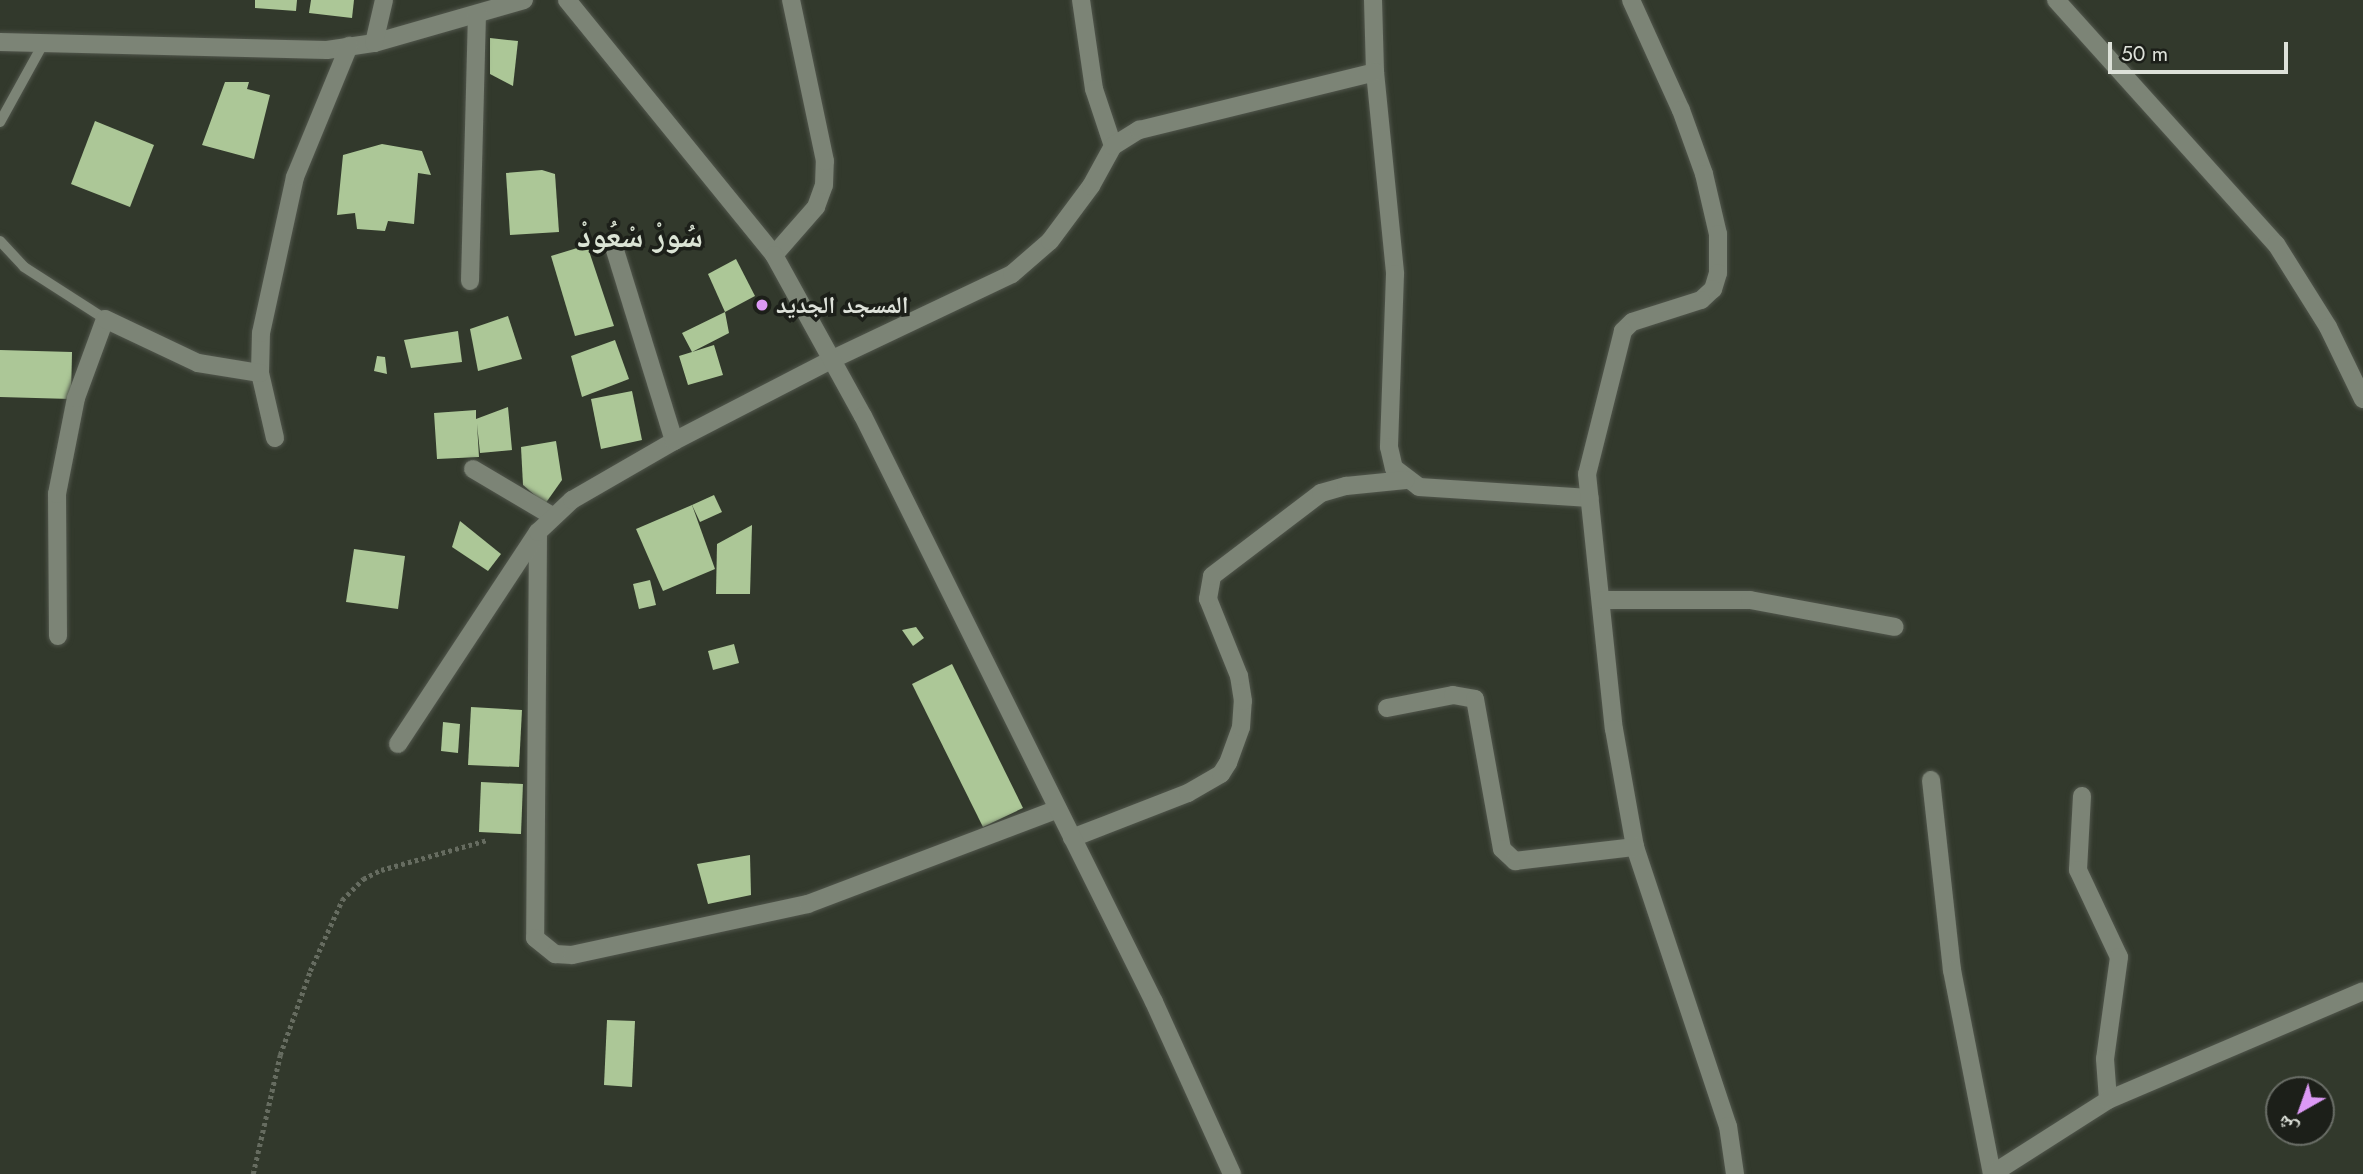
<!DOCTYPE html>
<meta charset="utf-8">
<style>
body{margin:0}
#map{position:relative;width:2363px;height:1174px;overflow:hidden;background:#32392c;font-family:Jost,"Noto Naskh Arabic",sans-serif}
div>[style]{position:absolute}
.building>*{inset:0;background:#acc797}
.path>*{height:4.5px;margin-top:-2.25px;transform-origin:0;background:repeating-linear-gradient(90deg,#666c60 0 3.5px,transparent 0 7px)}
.roads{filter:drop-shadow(0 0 2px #51564c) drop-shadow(0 0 2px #51564c)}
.lane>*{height:10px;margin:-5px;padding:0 5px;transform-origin:5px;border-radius:5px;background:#7c8476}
.street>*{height:18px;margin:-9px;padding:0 9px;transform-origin:9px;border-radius:9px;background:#7c8476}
.secondary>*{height:18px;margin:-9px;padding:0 9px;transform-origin:9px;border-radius:9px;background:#7c8476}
.dots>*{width:19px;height:19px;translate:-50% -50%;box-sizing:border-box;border:4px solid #1c1f19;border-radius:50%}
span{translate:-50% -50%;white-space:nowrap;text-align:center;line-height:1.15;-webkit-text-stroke:7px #1c1f19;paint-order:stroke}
.poi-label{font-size:24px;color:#dde1d9;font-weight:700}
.left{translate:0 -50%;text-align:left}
.district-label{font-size:32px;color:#dbe4d5;font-weight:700}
.north{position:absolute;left:2265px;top:1076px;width:70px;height:70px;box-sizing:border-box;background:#1c1f19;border:2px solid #696d66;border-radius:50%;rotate:220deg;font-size:19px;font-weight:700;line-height:28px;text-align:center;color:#dde1d9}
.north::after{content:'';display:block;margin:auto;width:24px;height:32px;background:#dc99f5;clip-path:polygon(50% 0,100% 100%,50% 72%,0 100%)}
.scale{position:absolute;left:2108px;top:42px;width:180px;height:32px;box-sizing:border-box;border:4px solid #dde1d9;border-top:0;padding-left:9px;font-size:21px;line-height:24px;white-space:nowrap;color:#dde1d9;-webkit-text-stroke:5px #1c1f19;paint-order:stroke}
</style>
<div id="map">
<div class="building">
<i style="clip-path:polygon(255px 0,297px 0,296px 11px,255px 8px)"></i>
<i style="clip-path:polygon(311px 0,354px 0,352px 18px,309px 13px)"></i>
<i style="clip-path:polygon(490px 38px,518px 41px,513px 86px,490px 74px)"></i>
<i style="clip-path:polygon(225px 82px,249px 82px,247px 89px,270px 95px,254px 159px,202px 145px)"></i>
<i style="clip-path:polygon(95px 121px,154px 145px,130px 207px,71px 184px)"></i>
<i style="clip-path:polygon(382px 144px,422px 151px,431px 175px,418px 173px,414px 224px,388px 221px,385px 231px,357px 229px,355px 213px,337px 215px,343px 155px)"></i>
<i style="clip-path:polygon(542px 170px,555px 174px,559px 232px,510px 235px,506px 173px)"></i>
<i style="clip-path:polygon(587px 245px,614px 326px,575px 336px,551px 256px)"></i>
<i style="clip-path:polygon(736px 259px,755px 296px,725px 312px,708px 274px)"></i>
<i style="clip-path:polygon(725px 312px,729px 333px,692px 352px,714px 345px,723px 375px,688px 385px,679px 356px,692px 352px,682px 333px)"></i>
<i style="clip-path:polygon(508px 316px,522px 359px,478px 371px,470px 329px)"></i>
<i style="clip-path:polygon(458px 331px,462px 362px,411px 368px,404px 340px)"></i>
<i style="clip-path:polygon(615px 340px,629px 379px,582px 397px,571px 356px)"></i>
<i style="clip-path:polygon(0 350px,72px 352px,71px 399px,0 397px)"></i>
<i style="clip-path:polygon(377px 356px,385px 357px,387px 374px,374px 371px)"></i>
<i style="clip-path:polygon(632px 391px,642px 440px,601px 449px,591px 399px)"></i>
<i style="clip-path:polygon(508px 407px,512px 450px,480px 453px,477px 424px,479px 457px,437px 459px,434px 413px,476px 410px,476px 419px)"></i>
<i style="clip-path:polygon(556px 441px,562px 480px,545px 504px,523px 485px,521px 447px)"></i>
<i style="clip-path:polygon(714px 495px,722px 512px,700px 522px,692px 505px)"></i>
<i style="clip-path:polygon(692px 505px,715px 569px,663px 591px,636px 529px)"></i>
<i style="clip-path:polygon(460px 521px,501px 554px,488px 571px,452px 547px)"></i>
<i style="clip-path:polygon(752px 525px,750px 594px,716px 594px,717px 544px)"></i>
<i style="clip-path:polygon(354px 549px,405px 556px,398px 609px,346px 602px)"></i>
<i style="clip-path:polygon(650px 580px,656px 605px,639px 609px,633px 584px)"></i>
<i style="clip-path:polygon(916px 627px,924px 638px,913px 646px,902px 630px)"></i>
<i style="clip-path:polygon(734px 644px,739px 663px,713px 670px,708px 651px)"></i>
<i style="clip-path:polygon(952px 664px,1023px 808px,983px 827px,912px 684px)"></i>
<i style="clip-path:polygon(471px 707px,522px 710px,519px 767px,468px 765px)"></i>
<i style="clip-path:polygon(443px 722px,460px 724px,458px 753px,441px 751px)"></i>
<i style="clip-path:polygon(481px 782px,523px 784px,521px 834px,479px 832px)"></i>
<i style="clip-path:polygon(750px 855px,751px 895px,708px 904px,697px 864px)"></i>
<i style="clip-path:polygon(607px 1020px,635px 1021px,632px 1087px,604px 1085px)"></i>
</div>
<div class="path">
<i style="left:253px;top:1174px;width:122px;rotate:-77.2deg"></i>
<i style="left:280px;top:1055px;width:89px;rotate:-70.3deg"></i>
<i style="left:310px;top:971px;width:78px;rotate:-65.7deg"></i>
<i style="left:342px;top:900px;width:30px;rotate:-45deg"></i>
<i style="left:363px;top:879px;width:20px;rotate:-27deg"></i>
<i style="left:381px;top:870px;width:110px;rotate:-15.8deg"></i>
</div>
<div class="roads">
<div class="lane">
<i style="left:0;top:122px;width:89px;rotate:-61.1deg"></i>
<i style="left:0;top:241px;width:35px;rotate:47deg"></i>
<i style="left:24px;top:267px;width:96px;rotate:32.7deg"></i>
</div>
<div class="street">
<i style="left:1081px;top:0;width:90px;rotate:81.7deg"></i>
<i style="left:1094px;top:89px;width:60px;rotate:71.6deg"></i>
<i style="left:1373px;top:0;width:72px;rotate:88.4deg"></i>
<i style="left:1375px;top:72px;width:203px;rotate:84.3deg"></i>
<i style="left:1395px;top:274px;width:173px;rotate:92deg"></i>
<i style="left:1389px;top:447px;width:22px;rotate:77deg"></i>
<i style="left:1394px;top:468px;width:31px;rotate:37deg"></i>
<i style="left:1419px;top:487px;width:171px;rotate:3.7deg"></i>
<i style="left:1631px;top:0;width:121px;rotate:65.6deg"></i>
<i style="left:1681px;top:110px;width:68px;rotate:70.2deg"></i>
<i style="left:1704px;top:174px;width:62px;rotate:76.9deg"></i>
<i style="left:1718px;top:234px;width:39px;rotate:90deg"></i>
<i style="left:1718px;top:273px;width:17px;rotate:107deg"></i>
<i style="left:1713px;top:289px;width:16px;rotate:137deg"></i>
<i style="left:1701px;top:300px;width:72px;rotate:162.3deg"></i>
<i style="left:1632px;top:322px;width:13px;rotate:135deg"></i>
<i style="left:1623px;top:331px;width:147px;rotate:104.1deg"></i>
<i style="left:1587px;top:474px;width:256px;rotate:84deg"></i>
<i style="left:1614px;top:729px;width:120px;rotate:79.9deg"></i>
<i style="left:1635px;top:847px;width:294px;rotate:71.6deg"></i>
<i style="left:1728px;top:1126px;width:49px;rotate:81.7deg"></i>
<i style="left:2056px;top:0;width:329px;rotate:48deg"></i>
<i style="left:2276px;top:244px;width:98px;rotate:57.9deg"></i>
<i style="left:2328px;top:327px;width:80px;rotate:64.1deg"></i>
<i style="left:0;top:42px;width:327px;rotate:1.4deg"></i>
<i style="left:327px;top:50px;width:48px;rotate:-8.5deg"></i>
<i style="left:374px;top:43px;width:156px;rotate:-16deg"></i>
<i style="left:374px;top:43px;width:44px;rotate:-76.9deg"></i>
<i style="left:614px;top:247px;width:203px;rotate:72.8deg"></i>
<i style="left:774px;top:255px;width:64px;rotate:-48.8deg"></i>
<i style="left:816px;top:207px;width:23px;rotate:-70deg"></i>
<i style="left:824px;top:185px;width:24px;rotate:-88deg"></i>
<i style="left:825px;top:161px;width:165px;rotate:-101.9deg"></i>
<i style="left:470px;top:281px;width:267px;rotate:-88.5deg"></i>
<i style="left:275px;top:438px;width:67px;rotate:-103deg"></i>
<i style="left:260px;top:373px;width:40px;rotate:-88.6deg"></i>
<i style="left:261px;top:333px;width:160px;rotate:-77.7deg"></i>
<i style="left:295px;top:177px;width:142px;rotate:-67.6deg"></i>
<i style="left:473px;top:469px;width:92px;rotate:30.7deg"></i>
<i style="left:538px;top:532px;width:406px;rotate:90.4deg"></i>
<i style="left:535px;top:938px;width:26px;rotate:39deg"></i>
<i style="left:555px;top:954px;width:17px;rotate:3deg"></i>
<i style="left:572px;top:955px;width:241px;rotate:-12.2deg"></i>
<i style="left:808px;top:904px;width:267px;rotate:-20.8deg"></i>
<i style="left:1602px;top:600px;width:148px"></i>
<i style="left:1750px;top:600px;width:147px;rotate:10.5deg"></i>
<i style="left:58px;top:636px;width:142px;rotate:-90.4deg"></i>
<i style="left:57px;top:494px;width:98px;rotate:-78.8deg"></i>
<i style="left:76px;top:398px;width:84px;rotate:-69.8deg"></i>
<i style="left:105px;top:319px;width:103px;rotate:25.3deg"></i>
<i style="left:198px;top:363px;width:63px;rotate:9.2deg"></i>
<i style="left:1387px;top:708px;width:67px;rotate:-11.1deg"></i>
<i style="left:1453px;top:695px;width:22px;rotate:10deg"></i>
<i style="left:1475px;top:699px;width:152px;rotate:79.8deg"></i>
<i style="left:1502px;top:849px;width:18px;rotate:43deg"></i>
<i style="left:1515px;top:861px;width:121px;rotate:-6.7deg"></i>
<i style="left:398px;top:744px;width:254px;rotate:-56.6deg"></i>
<i style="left:538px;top:532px;width:47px;rotate:-43.3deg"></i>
<i style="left:572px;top:500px;width:118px;rotate:-30deg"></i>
<i style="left:674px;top:441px;width:179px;rotate:-27.3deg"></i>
<i style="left:833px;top:359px;width:198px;rotate:-25.4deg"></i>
<i style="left:1012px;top:274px;width:50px;rotate:-41deg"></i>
<i style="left:1050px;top:241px;width:69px;rotate:-53.3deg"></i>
<i style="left:1091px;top:186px;width:46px;rotate:-61.2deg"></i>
<i style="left:1113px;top:146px;width:31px;rotate:-32deg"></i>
<i style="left:1139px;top:130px;width:243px;rotate:-13.8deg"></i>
<i style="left:1931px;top:780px;width:191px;rotate:83.7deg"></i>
<i style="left:1952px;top:970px;width:208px;rotate:78.9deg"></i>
<i style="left:2082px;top:796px;width:74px;rotate:93.1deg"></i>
<i style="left:2078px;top:870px;width:96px;rotate:64.8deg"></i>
<i style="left:2119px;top:957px;width:103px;rotate:97.8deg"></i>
<i style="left:2105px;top:1059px;width:41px;rotate:85.8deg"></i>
<i style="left:1072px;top:838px;width:124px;rotate:-21.2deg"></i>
<i style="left:1188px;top:793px;width:38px;rotate:-30deg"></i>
<i style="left:1221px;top:774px;width:13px;rotate:-58deg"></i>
<i style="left:1228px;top:763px;width:38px;rotate:-70deg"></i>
<i style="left:1241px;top:727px;width:26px;rotate:-86deg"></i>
<i style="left:1243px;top:701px;width:25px;rotate:-99deg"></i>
<i style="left:1239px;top:676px;width:83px;rotate:-111.9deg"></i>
<i style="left:1208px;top:599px;width:23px;rotate:-80deg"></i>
<i style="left:1212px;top:576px;width:137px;rotate:-37.3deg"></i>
<i style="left:1321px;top:493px;width:26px;rotate:-16deg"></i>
<i style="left:1346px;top:486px;width:60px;rotate:-5.7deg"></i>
</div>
<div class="secondary">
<i style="left:567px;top:0;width:328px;rotate:50.9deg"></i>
<i style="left:774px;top:255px;width:184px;rotate:61.1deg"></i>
<i style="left:863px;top:416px;width:654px;rotate:63.59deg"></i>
<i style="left:1154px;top:1002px;width:189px;rotate:65.6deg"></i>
<i style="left:1992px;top:1174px;width:138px;rotate:-32.5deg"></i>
<i style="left:2108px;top:1100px;width:277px;rotate:-23.1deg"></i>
</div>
</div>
<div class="dots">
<i style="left:762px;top:305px;background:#dc99f5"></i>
</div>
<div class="poi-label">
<span class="left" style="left:776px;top:305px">المسجد الجديد</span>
</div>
<div class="district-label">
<span style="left:640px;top:236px">سُورْ سْعُودْ</span>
</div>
<div class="north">ش</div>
<div class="scale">50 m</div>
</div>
